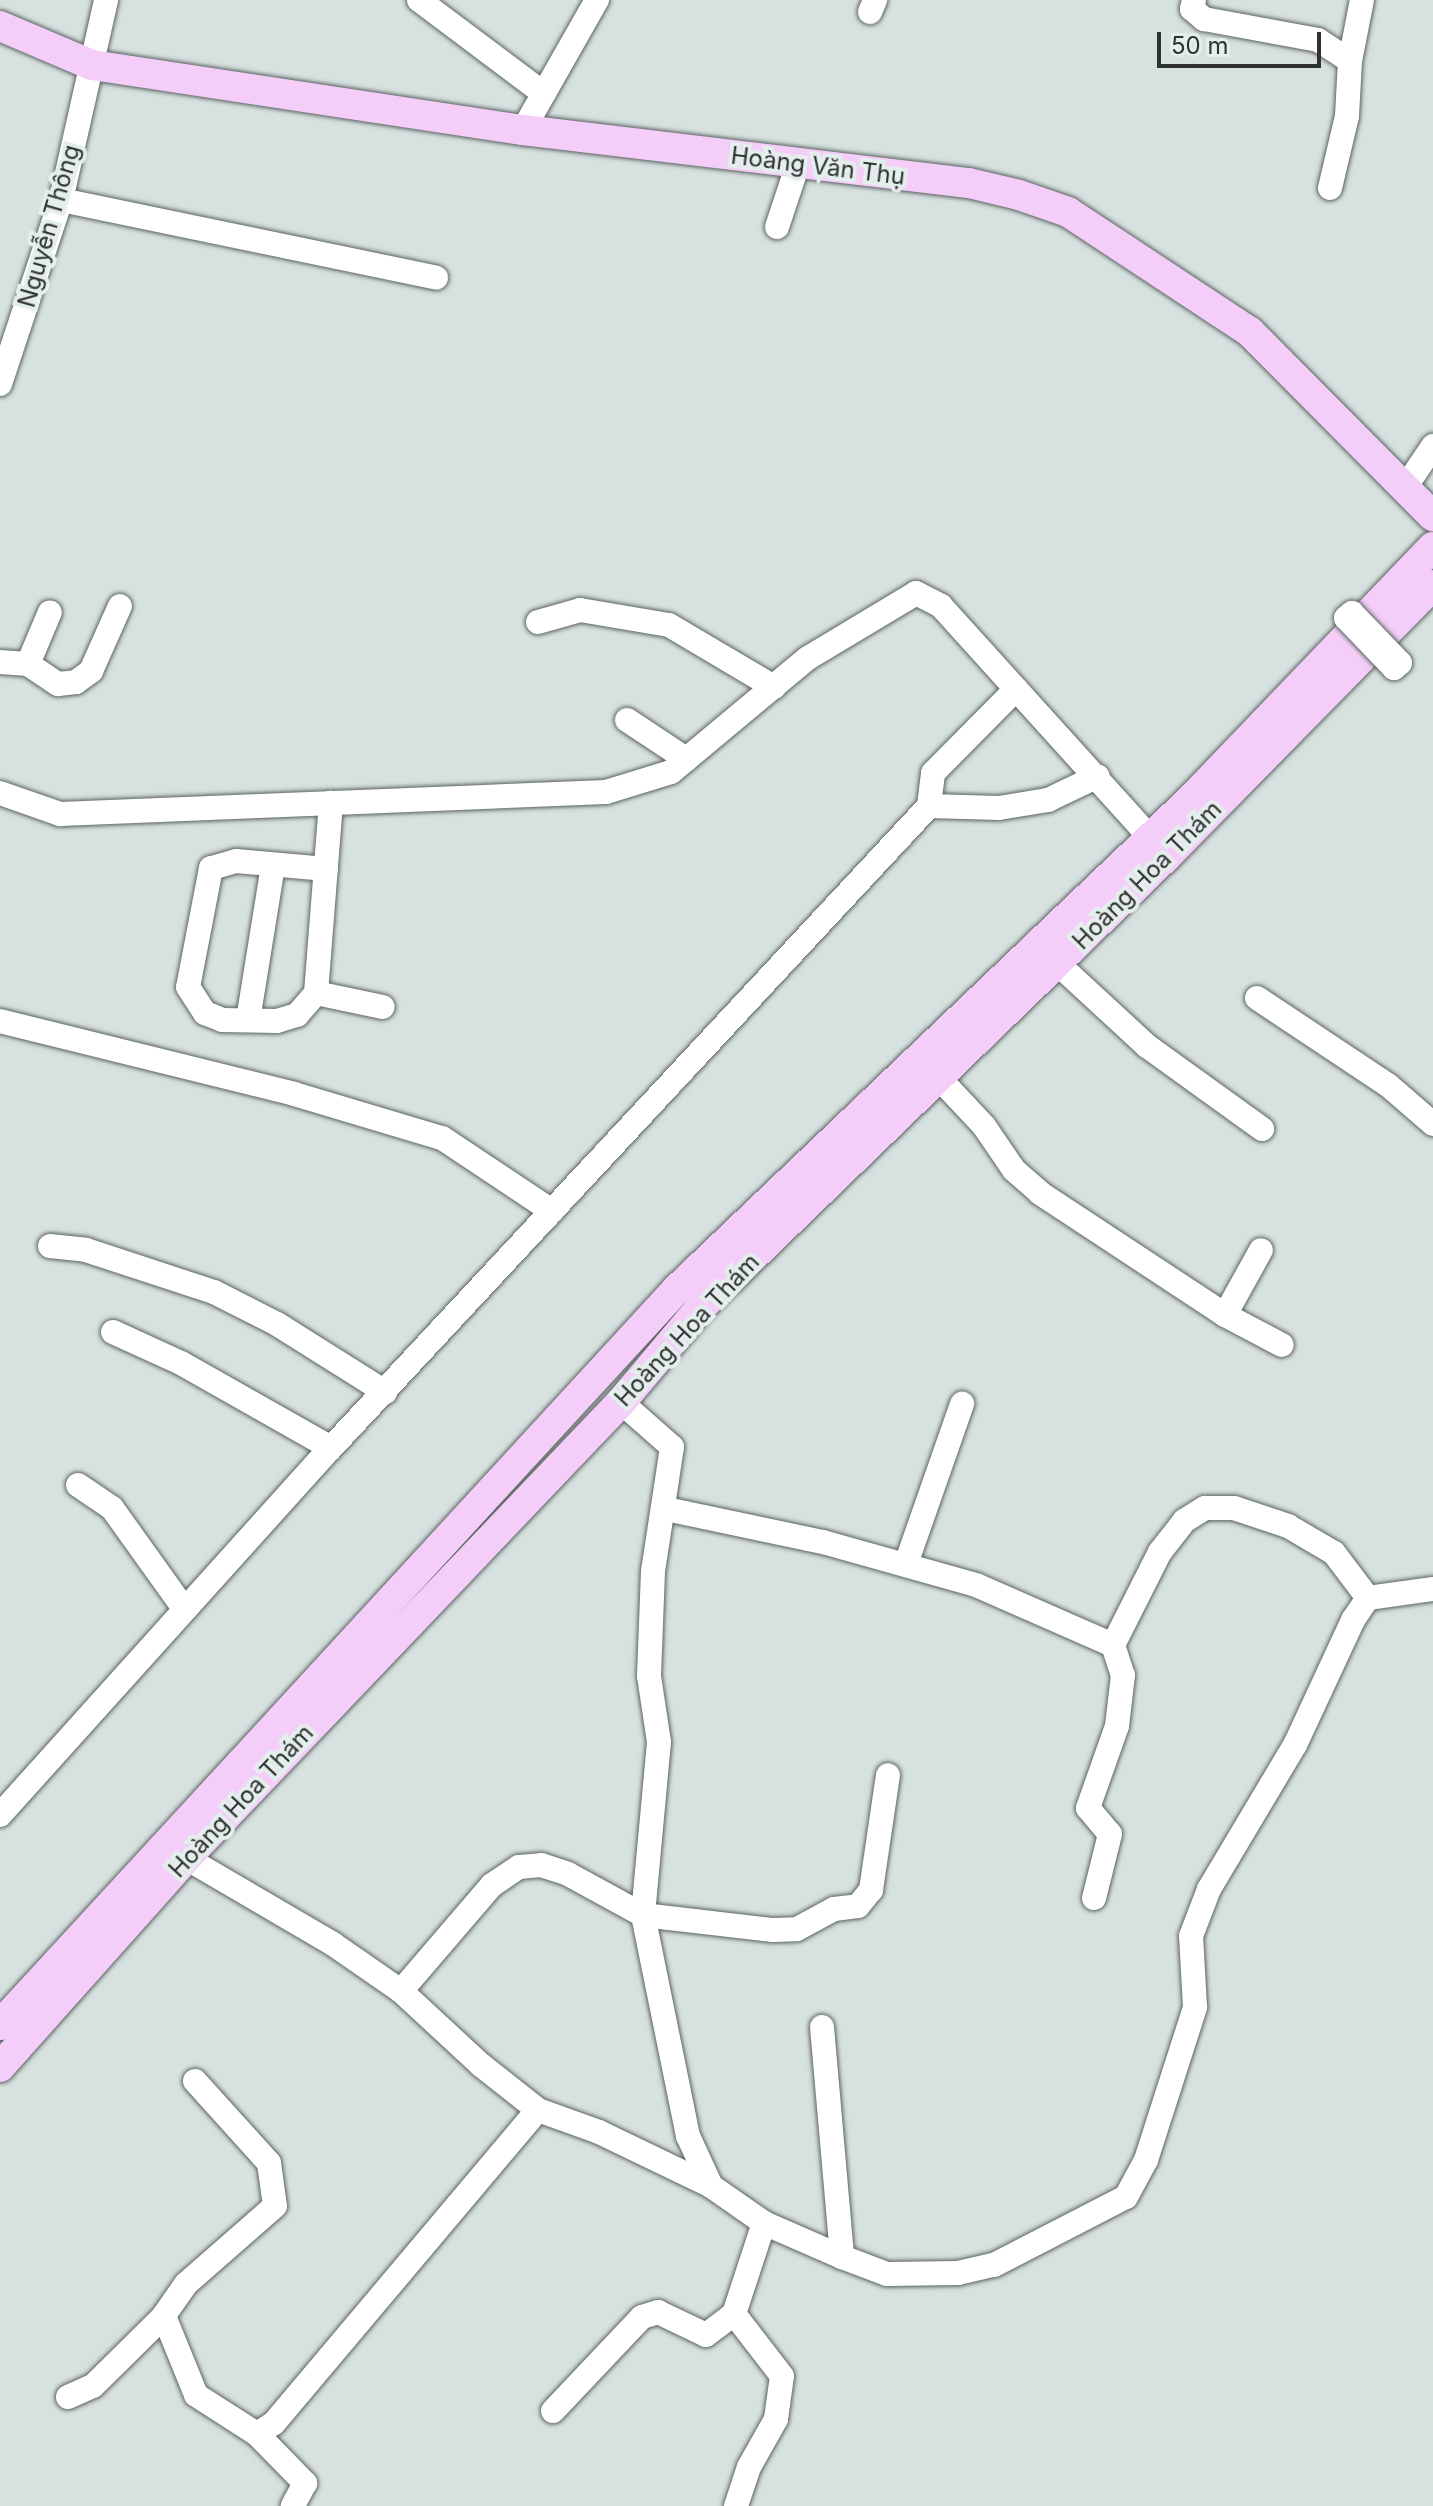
<!DOCTYPE html>
<meta charset="utf-8">
<style>
body{margin:0}
#map{position:relative;width:1433px;height:2506px;overflow:hidden;background:#d7e1df;font-family:Inter,sans-serif}
div>[style]{position:absolute}
.roads{filter:drop-shadow(0 0 2px #5b6462) drop-shadow(0 0 2px #5b6462)}
.minor>*{height:24px;margin:-12px;padding:0 12px;transform-origin:12px;border-radius:12px;background:#fff}
.major>*{height:30px;margin:-15px;padding:0 15px;transform-origin:15px;border-radius:15px;background:#f4cef9}
.bridges{filter:drop-shadow(0 0 2px #5b6462) drop-shadow(0 0 2px #5b6462)}
.minor-bridge>*{height:24px;margin:-12px;padding:0 12px;transform-origin:12px;border-radius:12px;background:#fff}
span{translate:-50% -50%;white-space:nowrap;text-align:center;line-height:1.15;-webkit-text-stroke:8px #e4eeec;paint-order:stroke}
.street-label{font-size:24px;color:#2e3231}
.scale{position:absolute;left:1157px;top:32px;width:164px;height:36px;box-sizing:border-box;border:4px solid #2e3231;border-top:0;padding-left:10px;font-size:24px;line-height:28px;white-space:nowrap;color:#2e3231;-webkit-text-stroke:6px #e4eeec;paint-order:stroke}
</style>
<div id="map">
<div class="roads">
<div class="minor">
<i style="left:419px;top:0;width:156px;rotate:36.9deg"></i>
<i style="left:1194px;top:0;width:9px;rotate:103deg"></i>
<i style="left:1192px;top:9px;width:16px;rotate:40deg"></i>
<i style="left:1204px;top:19px;width:116px;rotate:10.4deg"></i>
<i style="left:1318px;top:40px;width:38px;rotate:33deg"></i>
<i style="left:870px;top:12px;width:13px;rotate:-67deg"></i>
<i style="left:523px;top:130px;width:150px;rotate:-60.4deg"></i>
<i style="left:1330px;top:188px;width:74px;rotate:-76.7deg"></i>
<i style="left:1347px;top:116px;width:55px;rotate:-86.9deg"></i>
<i style="left:1350px;top:61px;width:62px;rotate:-78.9deg"></i>
<i style="left:61px;top:200px;width:383px;rotate:11.7deg"></i>
<i style="left:777px;top:227px;width:66px;rotate:-71.6deg"></i>
<i style="left:0;top:384px;width:194px;rotate:-71.7deg"></i>
<i style="left:61px;top:200px;width:205px;rotate:-77.3deg"></i>
<i style="left:1404px;top:489px;width:52px;rotate:-56deg"></i>
<i style="left:538px;top:622px;width:44px;rotate:-15.9deg"></i>
<i style="left:580px;top:610px;width:90px;rotate:9.6deg"></i>
<i style="left:669px;top:625px;width:122px;rotate:30.6deg"></i>
<i style="left:0;top:662px;width:28px;rotate:4deg"></i>
<i style="left:28px;top:664px;width:36px;rotate:34deg"></i>
<i style="left:58px;top:684px;width:18px;rotate:-6deg"></i>
<i style="left:76px;top:682px;width:19px;rotate:-36deg"></i>
<i style="left:91px;top:671px;width:71px;rotate:-66deg"></i>
<i style="left:28px;top:664px;width:56px;rotate:-67.1deg"></i>
<i style="left:627px;top:720px;width:71px;rotate:33.5deg"></i>
<i style="left:0;top:793px;width:64px;rotate:19.3deg"></i>
<i style="left:60px;top:814px;width:546px;rotate:-2.31deg"></i>
<i style="left:606px;top:792px;width:68px;rotate:-17.1deg"></i>
<i style="left:671px;top:772px;width:178px;rotate:-39.8deg"></i>
<i style="left:808px;top:658px;width:126px;rotate:-31deg"></i>
<i style="left:916px;top:593px;width:28px;rotate:27deg"></i>
<i style="left:941px;top:606px;width:312px;rotate:47.9deg"></i>
<i style="left:929px;top:806px;width:70px;rotate:1.6deg"></i>
<i style="left:999px;top:808px;width:50px;rotate:-9.3deg"></i>
<i style="left:1048px;top:800px;width:55px;rotate:-25.6deg"></i>
<i style="left:326px;top:869px;width:90px;rotate:-174.9deg"></i>
<i style="left:236px;top:861px;width:26px;rotate:164deg"></i>
<i style="left:211px;top:868px;width:121px;rotate:100.9deg"></i>
<i style="left:188px;top:987px;width:31px;rotate:57deg"></i>
<i style="left:205px;top:1013px;width:18px;rotate:22deg"></i>
<i style="left:222px;top:1020px;width:55px;rotate:1deg"></i>
<i style="left:277px;top:1021px;width:21px;rotate:-17deg"></i>
<i style="left:297px;top:1015px;width:29px;rotate:-49deg"></i>
<i style="left:316px;top:993px;width:68px;rotate:11.8deg"></i>
<i style="left:1057px;top:963px;width:122px;rotate:42.7deg"></i>
<i style="left:1147px;top:1046px;width:142px;rotate:35.8deg"></i>
<i style="left:316px;top:993px;width:191px;rotate:-85.5deg"></i>
<i style="left:1257px;top:998px;width:157px;rotate:33.6deg"></i>
<i style="left:1388px;top:1085px;width:60px;rotate:40.9deg"></i>
<i style="left:248px;top:1020px;width:157px;rotate:-80.8deg"></i>
<i style="left:0;top:1021px;width:303px;rotate:13.9deg"></i>
<i style="left:294px;top:1094px;width:154px;rotate:16.6deg"></i>
<i style="left:442px;top:1138px;width:132px;rotate:33.6deg"></i>
<i style="left:939px;top:1078px;width:66px;rotate:46.8deg"></i>
<i style="left:984px;top:1126px;width:53px;rotate:55.7deg"></i>
<i style="left:1014px;top:1170px;width:35px;rotate:41deg"></i>
<i style="left:1040px;top:1193px;width:222px;rotate:33.4deg"></i>
<i style="left:1225px;top:1315px;width:64px;rotate:27.8deg"></i>
<i style="left:50px;top:1246px;width:36px;rotate:6deg"></i>
<i style="left:86px;top:1250px;width:135px;rotate:18.2deg"></i>
<i style="left:214px;top:1292px;width:71px;rotate:26.9deg"></i>
<i style="left:277px;top:1324px;width:128px;rotate:32.2deg"></i>
<i style="left:1225px;top:1315px;width:74px;rotate:-61deg"></i>
<i style="left:113px;top:1332px;width:75px;rotate:24.5deg"></i>
<i style="left:181px;top:1363px;width:172px;rotate:29.5deg"></i>
<i style="left:621px;top:1402px;width:68px;rotate:41.4deg"></i>
<i style="left:672px;top:1447px;width:125px;rotate:98.7deg"></i>
<i style="left:653px;top:1571px;width:105px;rotate:92.2deg"></i>
<i style="left:649px;top:1676px;width:67px;rotate:81.4deg"></i>
<i style="left:659px;top:1742px;width:174px;rotate:95.3deg"></i>
<i style="left:643px;top:1915px;width:226px;rotate:78.5deg"></i>
<i style="left:688px;top:2136px;width:55px;rotate:65.3deg"></i>
<i style="left:78px;top:1485px;width:41px;rotate:34.1deg"></i>
<i style="left:112px;top:1508px;width:125px;rotate:54.4deg"></i>
<i style="left:666px;top:1509px;width:160px;rotate:11.9deg"></i>
<i style="left:823px;top:1542px;width:159px;rotate:15.7deg"></i>
<i style="left:976px;top:1585px;width:150px;rotate:23.7deg"></i>
<i style="left:1113px;top:1645px;width:32px;rotate:72deg"></i>
<i style="left:1123px;top:1675px;width:51px;rotate:96.7deg"></i>
<i style="left:1117px;top:1726px;width:87px;rotate:109.5deg"></i>
<i style="left:1088px;top:1808px;width:34px;rotate:50deg"></i>
<i style="left:1110px;top:1834px;width:66px;rotate:104deg"></i>
<i style="left:906px;top:1564px;width:170px;rotate:-70.7deg"></i>
<i style="left:1113px;top:1645px;width:104px;rotate:-63.2deg"></i>
<i style="left:1160px;top:1552px;width:39px;rotate:-52deg"></i>
<i style="left:1184px;top:1521px;width:25px;rotate:-32deg"></i>
<i style="left:1205px;top:1508px;width:29px"></i>
<i style="left:1234px;top:1508px;width:57px;rotate:18.4deg"></i>
<i style="left:1288px;top:1526px;width:53px;rotate:30.4deg"></i>
<i style="left:1334px;top:1553px;width:56px;rotate:52.9deg"></i>
<i style="left:0;top:1815px;width:494px;rotate:-48deg"></i>
<i style="left:331px;top:1448px;width:877px;rotate:-47.03deg"></i>
<i style="left:929px;top:806px;width:33px;rotate:-83deg"></i>
<i style="left:933px;top:773px;width:118px;rotate:-45.3deg"></i>
<i style="left:186px;top:1858px;width:170px;rotate:30.3deg"></i>
<i style="left:333px;top:1944px;width:83px;rotate:34.7deg"></i>
<i style="left:401px;top:1991px;width:109px;rotate:42.8deg"></i>
<i style="left:481px;top:2065px;width:73px;rotate:38.3deg"></i>
<i style="left:538px;top:2110px;width:65px;rotate:19.8deg"></i>
<i style="left:599px;top:2132px;width:124px;rotate:25.7deg"></i>
<i style="left:711px;top:2186px;width:65px;rotate:34.9deg"></i>
<i style="left:764px;top:2223px;width:85px;rotate:23.6deg"></i>
<i style="left:842px;top:2257px;width:48px;rotate:20.7deg"></i>
<i style="left:887px;top:2274px;width:71px;rotate:-0.8deg"></i>
<i style="left:958px;top:2273px;width:37px;rotate:-13deg"></i>
<i style="left:994px;top:2265px;width:148px;rotate:-27.3deg"></i>
<i style="left:1126px;top:2197px;width:42px;rotate:-61.6deg"></i>
<i style="left:1146px;top:2160px;width:161px;rotate:-72.2deg"></i>
<i style="left:1195px;top:2007px;width:71px;rotate:-93.2deg"></i>
<i style="left:1191px;top:1936px;width:50px;rotate:-69deg"></i>
<i style="left:1209px;top:1889px;width:168px;rotate:-59.2deg"></i>
<i style="left:1295px;top:1745px;width:138px;rotate:-65.1deg"></i>
<i style="left:1353px;top:1620px;width:27px;rotate:-56deg"></i>
<i style="left:1368px;top:1598px;width:66px;rotate:-7.9deg"></i>
<i style="left:401px;top:1991px;width:140px;rotate:-49.4deg"></i>
<i style="left:492px;top:1885px;width:32px;rotate:-34deg"></i>
<i style="left:519px;top:1867px;width:22px;rotate:-5deg"></i>
<i style="left:541px;top:1865px;width:28px;rotate:18deg"></i>
<i style="left:568px;top:1874px;width:85px;rotate:28.7deg"></i>
<i style="left:643px;top:1915px;width:131px;rotate:6.6deg"></i>
<i style="left:773px;top:1930px;width:24px;rotate:-2deg"></i>
<i style="left:797px;top:1929px;width:42px;rotate:-28.4deg"></i>
<i style="left:834px;top:1909px;width:24px;rotate:-7deg"></i>
<i style="left:858px;top:1906px;width:21px;rotate:-51deg"></i>
<i style="left:871px;top:1890px;width:116px;rotate:-81.6deg"></i>
<i style="left:822px;top:2027px;width:231px;rotate:85deg"></i>
<i style="left:195px;top:2081px;width:110px;rotate:47.9deg"></i>
<i style="left:269px;top:2163px;width:43px;rotate:82.1deg"></i>
<i style="left:275px;top:2206px;width:118px;rotate:138.8deg"></i>
<i style="left:186px;top:2284px;width:39px;rotate:125deg"></i>
<i style="left:164px;top:2316px;width:85px;rotate:67.9deg"></i>
<i style="left:196px;top:2395px;width:72px;rotate:32.6deg"></i>
<i style="left:257px;top:2434px;width:20px;rotate:-33deg"></i>
<i style="left:274px;top:2423px;width:409px;rotate:-49.9deg"></i>
<i style="left:68px;top:2397px;width:27px;rotate:-24deg"></i>
<i style="left:93px;top:2386px;width:100px;rotate:-44.6deg"></i>
<i style="left:553px;top:2411px;width:129px;rotate:-46.6deg"></i>
<i style="left:642px;top:2317px;width:17px;rotate:-17deg"></i>
<i style="left:658px;top:2312px;width:53px;rotate:25.6deg"></i>
<i style="left:706px;top:2335px;width:35px;rotate:-37deg"></i>
<i style="left:257px;top:2434px;width:69px;rotate:45.6deg"></i>
<i style="left:305px;top:2483px;width:26px;rotate:118deg"></i>
<i style="left:736px;top:2506px;width:41px;rotate:-71.6deg"></i>
<i style="left:749px;top:2467px;width:55px;rotate:-60.6deg"></i>
<i style="left:776px;top:2419px;width:43px;rotate:-82.1deg"></i>
<i style="left:782px;top:2376px;width:78px;rotate:-127.7deg"></i>
<i style="left:734px;top:2314px;width:96px;rotate:-71.8deg"></i>
</div>
<div class="major">
<i style="left:0;top:26px;width:100px;rotate:23deg"></i>
<i style="left:92px;top:65px;width:436px;rotate:8.6deg"></i>
<i style="left:523px;top:130px;width:449px;rotate:6.8deg"></i>
<i style="left:969px;top:183px;width:51px;rotate:13.5deg"></i>
<i style="left:1019px;top:195px;width:52px;rotate:19.1deg"></i>
<i style="left:1068px;top:212px;width:218px;rotate:33.4deg"></i>
<i style="left:1250px;top:332px;width:260px;rotate:45.2deg"></i>
<i style="left:0;top:2025px;width:1000px;rotate:-47.39deg"></i>
<i style="left:677px;top:1289px;width:712px;rotate:-43.63deg"></i>
<i style="left:1192px;top:798px;width:348px;rotate:-46.2deg"></i>
<i style="left:0;top:2067px;width:280px;rotate:-48.3deg"></i>
<i style="left:186px;top:1858px;width:630px;rotate:-46.35deg"></i>
<i style="left:621px;top:1402px;width:124px;rotate:-49.9deg"></i>
<i style="left:701px;top:1307px;width:649px;rotate:-44.06deg"></i>
<i style="left:1167px;top:856px;width:380px;rotate:-45.5deg"></i>
</div>
</div>
<div class="bridges">
<div class="minor-bridge">
<i style="left:1352px;top:613px;width:69px;rotate:46.2deg"></i>
<i style="left:1400px;top:663px;width:8px;rotate:140deg"></i>
<i style="left:1394px;top:668px;width:69px;rotate:-133.8deg"></i>
<i style="left:1346px;top:618px;width:8px;rotate:-40deg"></i>
</div>
</div>
<div class="street-label">
<span style="left:818px;top:166px;rotate:7deg">Hoàng Văn Thụ</span>
<span style="left:49px;top:226px;rotate:-74deg">Nguyễn Thông</span>
<span style="left:1147px;top:875px;rotate:-45deg">Hoàng Hoa Thám</span>
<span style="left:687px;top:1330px;rotate:-47deg">Hoàng Hoa Thám</span>
<span style="left:241px;top:1801px;rotate:-47deg">Hoàng Hoa Thám</span>
</div>
<div class="scale">50 m</div>
</div>
